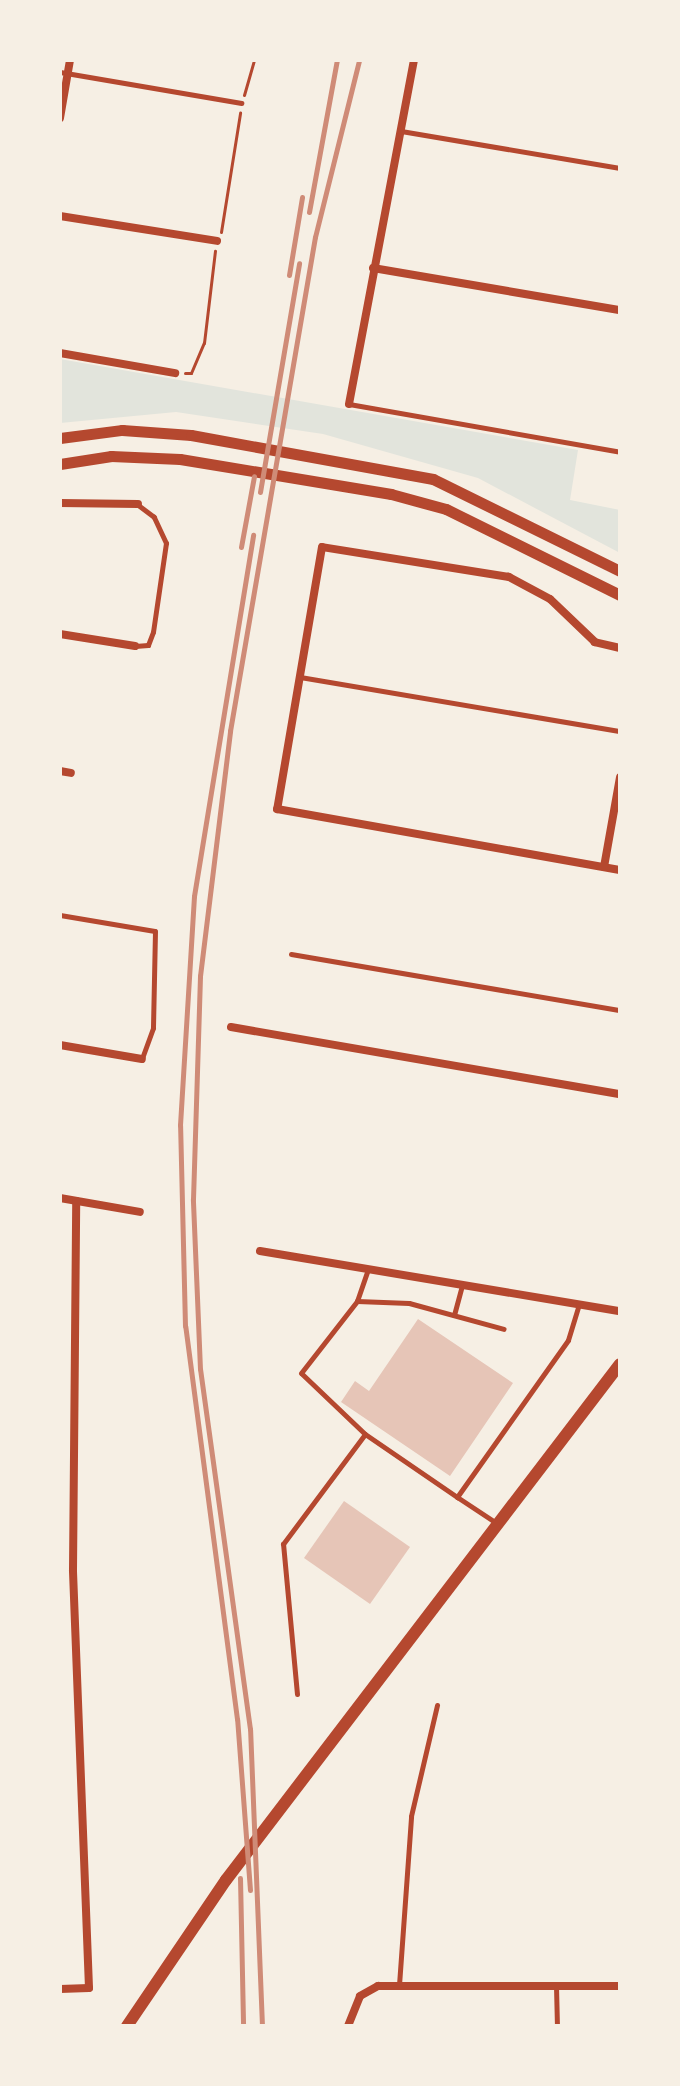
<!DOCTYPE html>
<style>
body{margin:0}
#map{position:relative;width:680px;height:2086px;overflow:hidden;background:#f6efe4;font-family:Manrope,sans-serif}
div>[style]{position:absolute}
.green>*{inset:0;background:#e2e4dc}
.building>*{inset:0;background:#e6c5b7}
.path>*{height:3px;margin:-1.5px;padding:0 1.5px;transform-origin:1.5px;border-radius:1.5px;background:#b5482f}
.service>*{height:5px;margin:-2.5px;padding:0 2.5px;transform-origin:2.5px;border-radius:2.5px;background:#b5482f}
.minor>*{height:8px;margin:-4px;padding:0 4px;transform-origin:4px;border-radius:4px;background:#b5482f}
.tertiary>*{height:11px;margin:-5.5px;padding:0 5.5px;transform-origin:5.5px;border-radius:5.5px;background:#b5482f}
.secondary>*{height:12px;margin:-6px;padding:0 6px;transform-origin:6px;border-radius:6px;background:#b5482f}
.rail>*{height:5px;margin:-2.5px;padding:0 2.5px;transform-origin:2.5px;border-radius:2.5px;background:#cf8b77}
span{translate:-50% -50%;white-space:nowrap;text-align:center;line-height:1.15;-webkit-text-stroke:8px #f6efe4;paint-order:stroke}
.frame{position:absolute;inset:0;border:62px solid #f6efe4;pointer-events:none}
</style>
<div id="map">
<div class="green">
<i style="clip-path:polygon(60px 359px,578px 450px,570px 500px,620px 510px,620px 553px,478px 478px,323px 434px,176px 412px,60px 423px)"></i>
</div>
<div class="building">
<i style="clip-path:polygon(418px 1319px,513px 1383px,450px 1476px,341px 1402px,355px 1381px,369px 1391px)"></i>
<i style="clip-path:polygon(344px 1501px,410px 1547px,370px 1604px,304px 1558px)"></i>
</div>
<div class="path">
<i style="left:244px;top:95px;width:36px;rotate:-74deg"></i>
<i style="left:221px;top:232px;width:121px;rotate:-80.9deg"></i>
<i style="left:185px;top:373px;width:6px"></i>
<i style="left:191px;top:373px;width:33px;rotate:-67deg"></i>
<i style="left:204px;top:343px;width:93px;rotate:-83.2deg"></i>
</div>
<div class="service">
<i style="left:60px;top:72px;width:184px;rotate:9.7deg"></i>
<i style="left:401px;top:131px;width:222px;rotate:9.6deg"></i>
<i style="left:349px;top:404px;width:275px;rotate:10deg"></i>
<i style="left:135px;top:646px;width:13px;rotate:-4deg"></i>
<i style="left:148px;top:645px;width:14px;rotate:-69deg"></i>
<i style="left:153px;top:632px;width:90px;rotate:-81.7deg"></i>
<i style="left:166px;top:543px;width:29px;rotate:-115deg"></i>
<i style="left:154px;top:517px;width:20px;rotate:-143deg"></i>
<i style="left:300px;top:677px;width:325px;rotate:9.6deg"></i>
<i style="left:60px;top:915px;width:96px;rotate:9.6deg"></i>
<i style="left:155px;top:931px;width:97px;rotate:91.2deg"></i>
<i style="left:153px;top:1028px;width:33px;rotate:110deg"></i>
<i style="left:291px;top:954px;width:334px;rotate:9.7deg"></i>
<i style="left:357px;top:1301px;width:52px;rotate:2.2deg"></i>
<i style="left:409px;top:1303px;width:98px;rotate:15.3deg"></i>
<i style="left:454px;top:1315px;width:31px;rotate:-75deg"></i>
<i style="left:365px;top:1434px;width:112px;rotate:34.4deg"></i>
<i style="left:498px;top:1524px;width:49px;rotate:-146.6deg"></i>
<i style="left:457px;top:1497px;width:192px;rotate:-54.7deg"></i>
<i style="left:568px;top:1340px;width:37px;rotate:-73deg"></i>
<i style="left:297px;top:1694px;width:151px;rotate:-95.3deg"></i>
<i style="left:283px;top:1544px;width:137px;rotate:-53.3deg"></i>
<i style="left:365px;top:1434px;width:88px;rotate:-136.4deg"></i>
<i style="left:301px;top:1373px;width:91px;rotate:-52.1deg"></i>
<i style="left:357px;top:1301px;width:34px;rotate:-71deg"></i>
<i style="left:399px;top:1985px;width:169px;rotate:-85.9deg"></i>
<i style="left:411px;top:1816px;width:114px;rotate:-76.8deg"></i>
<i style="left:556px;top:1986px;width:40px;rotate:88.6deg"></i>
</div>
<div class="minor">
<i style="left:60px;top:118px;width:59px;rotate:-80.2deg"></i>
<i style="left:60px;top:216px;width:159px;rotate:9deg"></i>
<i style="left:373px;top:268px;width:251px;rotate:9.7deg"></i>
<i style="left:60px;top:353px;width:117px;rotate:9.9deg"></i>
<i style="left:349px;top:404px;width:350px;rotate:-79.3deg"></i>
<i style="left:60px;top:503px;width:78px;rotate:0.7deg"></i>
<i style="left:60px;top:634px;width:76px;rotate:9.1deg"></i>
<i style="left:620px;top:648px;width:26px;rotate:-167deg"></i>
<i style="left:595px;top:642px;width:62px;rotate:-136.3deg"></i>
<i style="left:550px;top:599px;width:47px;rotate:-151.8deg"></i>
<i style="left:509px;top:577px;width:189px;rotate:-170.9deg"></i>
<i style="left:322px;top:547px;width:266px;rotate:99.7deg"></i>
<i style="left:277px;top:809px;width:348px;rotate:10.1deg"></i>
<i style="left:60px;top:771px;width:11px;rotate:10deg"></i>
<i style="left:604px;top:867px;width:91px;rotate:-79.9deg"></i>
<i style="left:231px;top:1027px;width:395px;rotate:9.8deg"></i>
<i style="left:60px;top:1045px;width:83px;rotate:9.7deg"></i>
<i style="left:60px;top:1198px;width:81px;rotate:9.9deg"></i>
<i style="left:260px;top:1251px;width:365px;rotate:9.5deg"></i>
<i style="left:60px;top:1989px;width:29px;rotate:-2deg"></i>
<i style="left:89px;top:1988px;width:418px;rotate:-92.2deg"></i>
<i style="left:73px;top:1570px;width:369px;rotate:-89.5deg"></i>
<i style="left:348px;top:2026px;width:32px;rotate:-68deg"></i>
<i style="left:360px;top:1996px;width:21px;rotate:-29deg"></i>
<i style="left:378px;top:1986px;width:242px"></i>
</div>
<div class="tertiary">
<i style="left:60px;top:438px;width:63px;rotate:-7.4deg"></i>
<i style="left:122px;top:430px;width:69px;rotate:4.1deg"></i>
<i style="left:191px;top:435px;width:246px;rotate:10.3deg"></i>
<i style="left:433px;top:479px;width:208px;rotate:26.2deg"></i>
<i style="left:60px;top:464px;width:52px;rotate:-8.9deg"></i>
<i style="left:111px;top:456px;width:69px;rotate:2.5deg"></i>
<i style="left:180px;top:459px;width:214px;rotate:9.4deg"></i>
<i style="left:391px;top:494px;width:57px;rotate:15.3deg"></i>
<i style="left:446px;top:509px;width:194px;rotate:26.3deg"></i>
</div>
<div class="secondary">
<i style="left:127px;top:2026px;width:176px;rotate:-55.9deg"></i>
<i style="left:226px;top:1880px;width:649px;rotate:-52.64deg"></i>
</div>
<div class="rail">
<i style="left:309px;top:212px;width:155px;rotate:-79.6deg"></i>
<i style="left:289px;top:275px;width:79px;rotate:-80.5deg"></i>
<i style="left:260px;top:492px;width:232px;rotate:-80.3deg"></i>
<i style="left:241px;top:547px;width:72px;rotate:-79.6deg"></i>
<i style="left:240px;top:1878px;width:148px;rotate:88.8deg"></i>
<i style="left:250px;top:1890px;width:171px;rotate:-94.3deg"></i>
<i style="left:237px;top:1719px;width:396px;rotate:-97.5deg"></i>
<i style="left:185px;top:1326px;width:201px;rotate:-91.4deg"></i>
<i style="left:180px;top:1125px;width:229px;rotate:-86.5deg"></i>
<i style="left:194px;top:896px;width:366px;rotate:-80.7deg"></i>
<i style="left:262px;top:2026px;width:297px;rotate:-92.3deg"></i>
<i style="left:250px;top:1729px;width:363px;rotate:-97.9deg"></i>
<i style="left:200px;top:1369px;width:170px;rotate:-92.4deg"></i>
<i style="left:193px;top:1199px;width:223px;rotate:-88.2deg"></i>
<i style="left:200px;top:976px;width:247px;rotate:-83deg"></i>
<i style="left:230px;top:731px;width:501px;rotate:-80.24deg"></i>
<i style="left:315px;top:237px;width:182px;rotate:-76deg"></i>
</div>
<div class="frame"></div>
</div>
